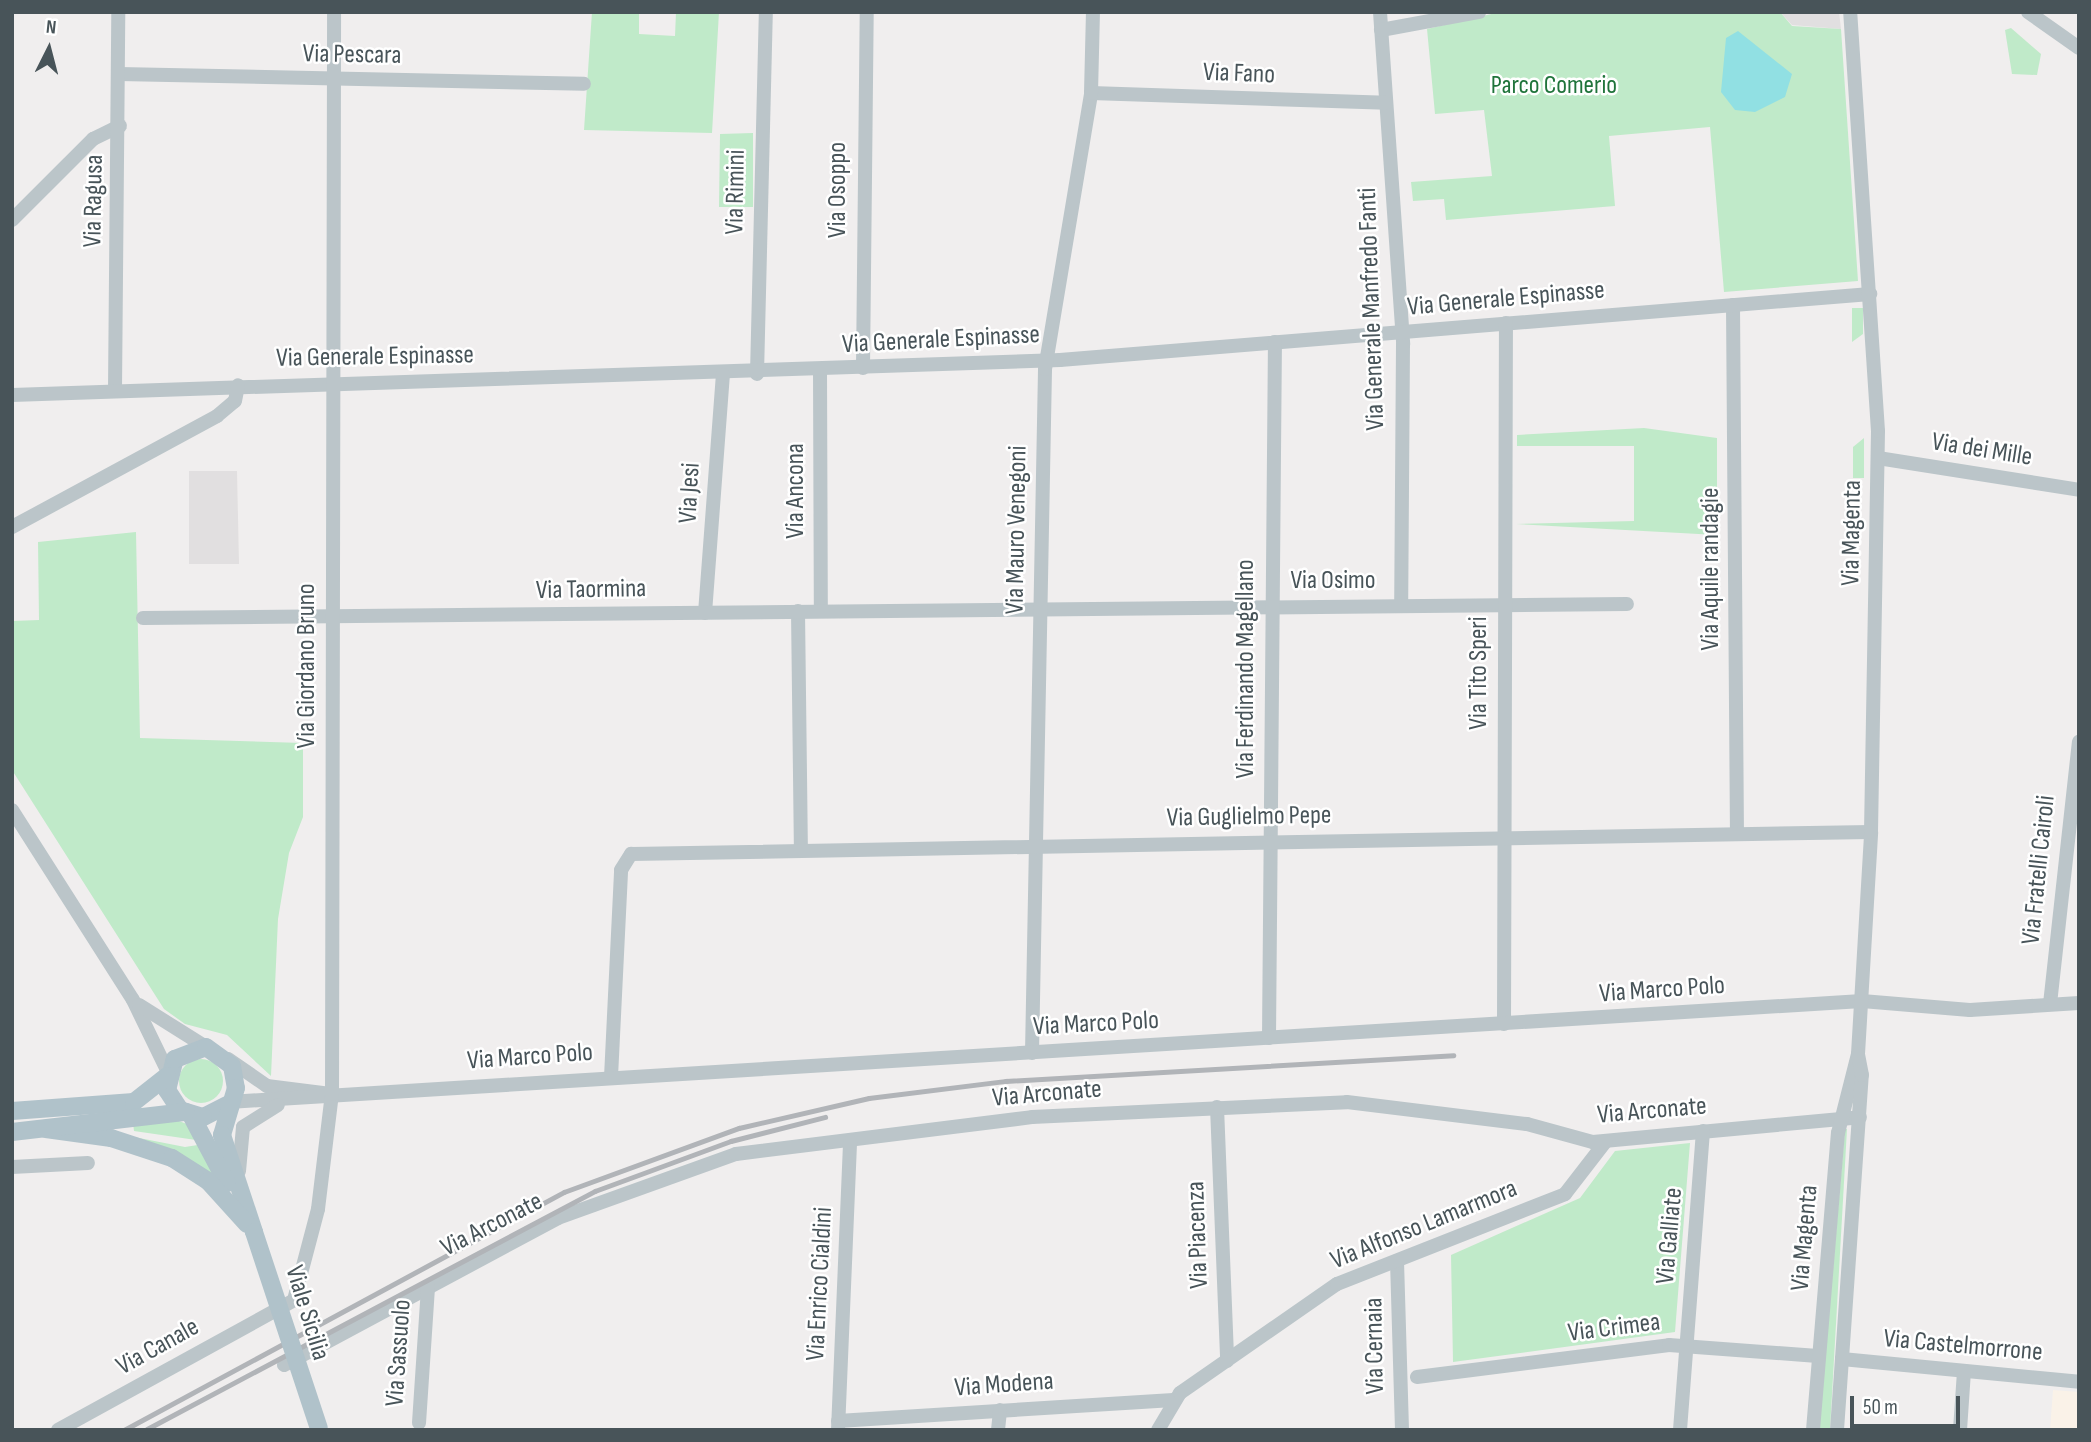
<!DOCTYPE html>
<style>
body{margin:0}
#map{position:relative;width:2091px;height:1442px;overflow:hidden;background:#f0eeee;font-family:"Sofia Sans Condensed",sans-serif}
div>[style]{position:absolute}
.commercial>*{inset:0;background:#faf2e8}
.education>*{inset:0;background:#e1dfe0}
.green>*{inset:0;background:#c0eac9}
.round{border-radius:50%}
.water>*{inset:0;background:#91e0e3}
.minor>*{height:14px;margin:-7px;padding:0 7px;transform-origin:7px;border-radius:7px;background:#bbc5c9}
.major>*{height:18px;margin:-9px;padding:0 9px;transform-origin:9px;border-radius:9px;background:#b0c2ca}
.rail>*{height:4.5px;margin:-2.25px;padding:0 2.25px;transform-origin:2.25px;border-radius:2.25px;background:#b1b4b8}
.major-bridge>*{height:18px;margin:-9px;padding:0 9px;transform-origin:9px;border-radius:9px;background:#b0c2ca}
span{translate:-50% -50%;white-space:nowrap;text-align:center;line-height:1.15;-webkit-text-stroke:5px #fff;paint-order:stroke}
.street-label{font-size:26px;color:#485459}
.park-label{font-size:26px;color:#20743b}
.frame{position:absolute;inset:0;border:14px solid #485459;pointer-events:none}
.north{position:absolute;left:14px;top:14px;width:70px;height:70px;-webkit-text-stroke:5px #fff;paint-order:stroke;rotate:6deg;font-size:19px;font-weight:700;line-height:28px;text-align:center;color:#485459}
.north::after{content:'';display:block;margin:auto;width:24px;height:32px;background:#485459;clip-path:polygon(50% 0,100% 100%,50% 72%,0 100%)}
.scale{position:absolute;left:1850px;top:1396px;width:110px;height:32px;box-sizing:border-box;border:4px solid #485459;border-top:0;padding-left:9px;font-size:21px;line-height:24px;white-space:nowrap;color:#485459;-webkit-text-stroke:5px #fff;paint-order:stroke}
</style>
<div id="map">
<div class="commercial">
<i style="clip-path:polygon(2053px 1390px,2079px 1392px,2079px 1430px,2050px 1430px)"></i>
</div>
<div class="education">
<i style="clip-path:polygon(1780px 12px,1839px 12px,1841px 29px,1792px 25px)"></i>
<i style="clip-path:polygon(189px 471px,237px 471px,239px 564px,189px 564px)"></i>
</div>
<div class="green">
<i style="clip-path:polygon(592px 12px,639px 12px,639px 34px,675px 36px,676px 12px,719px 12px,712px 133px,584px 130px)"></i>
<i style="clip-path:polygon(1500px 12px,1780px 12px,1792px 26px,1841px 29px,1858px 281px,1724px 292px,1710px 127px,1609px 136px,1615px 206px,1446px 220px,1444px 199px,1413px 201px,1411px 182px,1492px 176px,1484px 110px,1435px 114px,1427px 29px)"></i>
<i style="clip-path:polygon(2011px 28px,2041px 54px,2037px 75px,2012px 74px,2005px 30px)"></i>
<i style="clip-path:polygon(753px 133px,753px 207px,719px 207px,720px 134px)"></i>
<i style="clip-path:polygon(1852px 308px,1863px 308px,1863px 334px,1852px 342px)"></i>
<i style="clip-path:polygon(1644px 428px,1717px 438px,1717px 535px,1516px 524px,1634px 521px,1634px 446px,1517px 446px,1517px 435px)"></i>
<i style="clip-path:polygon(1864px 438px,1864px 478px,1853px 478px,1853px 447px)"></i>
<i style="clip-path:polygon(136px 532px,140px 738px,303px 743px,303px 817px,289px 853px,278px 919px,271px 1076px,227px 1035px,185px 1024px,164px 1009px,12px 770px,12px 621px,39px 620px,38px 542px)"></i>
<i class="round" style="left:179px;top:1059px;width:44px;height:44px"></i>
<i style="clip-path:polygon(179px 1121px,192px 1126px,196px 1140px,134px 1131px,133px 1123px)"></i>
<i style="clip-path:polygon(1847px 1129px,1830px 1430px,1819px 1430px,1845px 1129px)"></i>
<i style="clip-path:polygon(134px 1137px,185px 1147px,204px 1144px,221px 1181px)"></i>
<i style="clip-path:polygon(1690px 1143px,1675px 1332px,1453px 1362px,1451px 1255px,1580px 1198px,1615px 1151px)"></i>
</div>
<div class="water">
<i style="clip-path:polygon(1738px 31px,1792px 74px,1785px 97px,1755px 112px,1735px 110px,1721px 92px,1726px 38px)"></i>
</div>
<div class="minor">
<i style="left:1380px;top:12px;width:333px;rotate:86deg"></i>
<i style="left:1403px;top:344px;width:261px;rotate:90.4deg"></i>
<i style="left:2028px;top:12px;width:62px;rotate:35.2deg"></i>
<i style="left:1381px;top:30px;width:100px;rotate:-10.4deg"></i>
<i style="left:119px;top:74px;width:465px;rotate:1.2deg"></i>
<i style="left:1091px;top:93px;width:295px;rotate:1.9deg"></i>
<i style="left:12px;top:220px;width:115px;rotate:-45deg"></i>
<i style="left:93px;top:139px;width:30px;rotate:-26deg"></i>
<i style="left:1733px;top:305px;width:528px;rotate:89.57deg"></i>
<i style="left:863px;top:368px;width:356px;rotate:-89.4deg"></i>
<i style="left:820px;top:370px;width:241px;rotate:89.8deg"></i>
<i style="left:757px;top:374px;width:362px;rotate:-88.6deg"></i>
<i style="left:115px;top:390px;width:378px;rotate:-89.5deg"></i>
<i style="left:12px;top:395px;width:1049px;rotate:-1.91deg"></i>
<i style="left:1060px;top:360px;width:813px;rotate:-4.66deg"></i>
<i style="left:1878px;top:458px;width:204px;rotate:9deg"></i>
<i style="left:12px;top:527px;width:233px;rotate:-28.4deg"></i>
<i style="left:217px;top:416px;width:23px;rotate:-40deg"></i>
<i style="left:235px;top:401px;width:16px;rotate:-79deg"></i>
<i style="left:798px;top:611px;width:239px;rotate:89.3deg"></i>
<i style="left:705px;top:613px;width:239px;rotate:-85.7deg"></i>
<i style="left:143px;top:618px;width:1484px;rotate:-0.54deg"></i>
<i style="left:12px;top:810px;width:225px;rotate:57.5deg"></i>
<i style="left:133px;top:1000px;width:80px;rotate:64.1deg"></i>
<i style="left:2050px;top:1004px;width:264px;rotate:-83.7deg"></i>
<i style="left:139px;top:1005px;width:79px;rotate:32.1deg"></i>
<i style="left:1504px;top:1024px;width:701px;rotate:-89.84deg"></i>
<i style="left:1269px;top:1038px;width:696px;rotate:-89.51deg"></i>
<i style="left:1032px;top:1053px;width:684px;rotate:-88.91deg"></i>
<i style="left:1045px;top:369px;width:280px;rotate:-80.5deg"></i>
<i style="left:1091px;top:93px;width:81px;rotate:-88.6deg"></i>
<i style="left:228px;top:1059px;width:47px;rotate:34.7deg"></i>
<i style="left:267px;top:1086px;width:64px;rotate:7.1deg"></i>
<i style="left:611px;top:1077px;width:207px;rotate:-87.2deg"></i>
<i style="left:621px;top:870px;width:19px;rotate:-58deg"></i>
<i style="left:631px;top:854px;width:1240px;rotate:-1.02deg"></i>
<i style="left:229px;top:1102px;width:1636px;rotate:-3.54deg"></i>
<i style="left:1862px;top:1001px;width:108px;rotate:4.8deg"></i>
<i style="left:1970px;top:1010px;width:109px;rotate:-3.7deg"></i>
<i style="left:1217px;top:1107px;width:254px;rotate:87.7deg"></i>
<i style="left:12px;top:1167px;width:76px;rotate:-3deg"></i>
<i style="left:239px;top:1171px;width:44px;rotate:-84.8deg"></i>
<i style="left:243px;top:1127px;width:41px;rotate:-32.2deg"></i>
<i style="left:1397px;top:1261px;width:169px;rotate:88.3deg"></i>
<i style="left:1842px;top:1359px;width:238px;rotate:5.5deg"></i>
<i style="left:284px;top:1365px;width:311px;rotate:-28.2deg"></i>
<i style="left:558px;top:1218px;width:189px;rotate:-19.8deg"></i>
<i style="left:736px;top:1154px;width:298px;rotate:-7.1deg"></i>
<i style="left:1032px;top:1117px;width:315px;rotate:-2.7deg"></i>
<i style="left:1347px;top:1102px;width:181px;rotate:7deg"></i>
<i style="left:1527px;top:1124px;width:68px;rotate:15.3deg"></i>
<i style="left:1593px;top:1142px;width:268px;rotate:-5.3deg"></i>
<i style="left:1417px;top:1377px;width:254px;rotate:-7.2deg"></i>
<i style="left:1669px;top:1345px;width:149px;rotate:4.2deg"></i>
<i style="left:838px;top:1421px;width:336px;rotate:-3.6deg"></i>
<i style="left:419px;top:1423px;width:137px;rotate:-86.2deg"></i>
<i style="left:58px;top:1430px;width:269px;rotate:-28.8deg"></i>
<i style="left:294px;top:1300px;width:94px;rotate:-75.2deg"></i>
<i style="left:318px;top:1209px;width:116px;rotate:-83.1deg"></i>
<i style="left:332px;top:1094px;width:1082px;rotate:-89.89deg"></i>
<i style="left:838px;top:1430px;width:289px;rotate:-87.6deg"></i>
<i style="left:998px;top:1430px;width:20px;rotate:-84deg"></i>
<i style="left:1158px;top:1430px;width:43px;rotate:-59.3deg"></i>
<i style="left:1180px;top:1393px;width:191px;rotate:-34.8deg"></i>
<i style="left:1337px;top:1284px;width:245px;rotate:-21.5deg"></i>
<i style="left:1565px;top:1194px;width:67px;rotate:-52.3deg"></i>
<i style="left:1680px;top:1430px;width:300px;rotate:-85.6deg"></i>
<i style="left:1813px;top:1430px;width:298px;rotate:-85.2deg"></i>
<i style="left:1838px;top:1133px;width:81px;rotate:-75.8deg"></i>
<i style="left:1858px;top:1054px;width:222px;rotate:-86.6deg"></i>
<i style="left:1871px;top:832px;width:401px;rotate:-89deg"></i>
<i style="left:1878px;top:431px;width:420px;rotate:-93.8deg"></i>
<i style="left:1837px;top:1430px;width:356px;rotate:-86deg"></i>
<i style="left:1862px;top:1075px;width:21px;rotate:-101deg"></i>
<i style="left:1960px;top:1430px;width:59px;rotate:-86.1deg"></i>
</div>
<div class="major">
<i style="left:227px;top:1105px;width:27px;rotate:153deg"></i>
<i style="left:203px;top:1117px;width:24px;rotate:-163deg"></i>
<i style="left:180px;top:1110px;width:24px;rotate:-123deg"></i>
<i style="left:167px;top:1090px;width:32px;rotate:-76deg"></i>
<i style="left:175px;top:1059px;width:33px;rotate:-21deg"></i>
<i style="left:206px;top:1047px;width:32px;rotate:36deg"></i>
<i style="left:232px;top:1066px;width:22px;rotate:80deg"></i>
<i style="left:236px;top:1088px;width:49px;rotate:106.6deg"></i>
<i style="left:222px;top:1135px;width:102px;rotate:71.7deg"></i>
<i style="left:12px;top:1111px;width:122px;rotate:-4.2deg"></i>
<i style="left:134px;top:1102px;width:42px;rotate:-38.2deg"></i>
<i style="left:191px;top:1115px;width:77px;rotate:62.1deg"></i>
<i style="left:46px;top:1129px;width:66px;rotate:7.9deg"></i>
<i style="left:111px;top:1138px;width:64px;rotate:18.2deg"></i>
<i style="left:172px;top:1158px;width:43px;rotate:32.6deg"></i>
<i style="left:208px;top:1181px;width:58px;rotate:47.8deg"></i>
<i style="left:12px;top:1132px;width:175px;rotate:-6.6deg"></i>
</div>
<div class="rail">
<i style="left:147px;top:1429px;width:507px;rotate:-27.98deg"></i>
<i style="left:595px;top:1191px;width:145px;rotate:-20.2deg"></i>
<i style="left:731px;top:1141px;width:97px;rotate:-14.3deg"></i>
<i style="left:124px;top:1430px;width:500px;rotate:-28.41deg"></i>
<i style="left:564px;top:1192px;width:186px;rotate:-20.1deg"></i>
<i style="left:739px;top:1128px;width:133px;rotate:-13deg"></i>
<i style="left:869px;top:1098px;width:138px;rotate:-7.1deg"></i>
<i style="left:1006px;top:1081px;width:448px;rotate:-3.3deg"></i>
</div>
<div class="major-bridge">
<i style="left:254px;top:1232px;width:206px;rotate:71.7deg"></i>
</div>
<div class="street-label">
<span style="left:352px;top:55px;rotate:1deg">Via Pescara</span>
<span style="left:1239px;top:74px;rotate:2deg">Via Fano</span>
<span style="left:838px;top:190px;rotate:-90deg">Via Osoppo</span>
<span style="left:736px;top:192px;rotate:-89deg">Via Rimini</span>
<span style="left:94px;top:201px;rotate:-89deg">Via Ragusa</span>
<span style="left:1506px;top:299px;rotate:-5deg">Via Generale Espinasse</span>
<span style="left:1372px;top:309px;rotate:-92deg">Via Generale Manfredo Fanti</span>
<span style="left:941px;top:340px;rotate:-3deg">Via Generale Espinasse</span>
<span style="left:375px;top:357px;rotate:-1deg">Via Generale Espinasse</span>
<span style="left:1982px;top:450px;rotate:9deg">Via dei Mille</span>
<span style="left:796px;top:491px;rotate:-90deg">Via Ancona</span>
<span style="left:690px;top:493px;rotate:-87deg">Via Jesi</span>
<span style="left:1017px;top:530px;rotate:-89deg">Via Mauro Venegoni</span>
<span style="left:1852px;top:533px;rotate:-89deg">Via Magenta</span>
<span style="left:1711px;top:569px;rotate:-90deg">Via Aquile randagie</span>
<span style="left:1333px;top:581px">Via Osimo</span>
<span style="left:591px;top:590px;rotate:-1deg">Via Taormina</span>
<span style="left:307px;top:666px;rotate:-90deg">Via Giordano Bruno</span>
<span style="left:1246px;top:669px;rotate:-90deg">Via Ferdinando Magellano</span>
<span style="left:1479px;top:673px;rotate:-90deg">Via Tito Speri</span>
<span style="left:1249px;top:817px;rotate:-1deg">Via Guglielmo Pepe</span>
<span style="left:2039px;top:870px;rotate:-84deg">Via Fratelli Cairoli</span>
<span style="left:1662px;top:990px;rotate:-4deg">Via Marco Polo</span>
<span style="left:1096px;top:1024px;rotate:-3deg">Via Marco Polo</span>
<span style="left:530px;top:1057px;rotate:-4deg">Via Marco Polo</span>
<span style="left:1047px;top:1094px;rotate:-5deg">Via Arconate</span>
<span style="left:1652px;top:1111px;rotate:-5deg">Via Arconate</span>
<span style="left:492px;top:1225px;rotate:-27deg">Via Arconate</span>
<span style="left:1424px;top:1225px;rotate:-22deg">Via Alfonso Lamarmora</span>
<span style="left:1198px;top:1235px;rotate:-92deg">Via Piacenza</span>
<span style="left:1670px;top:1236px;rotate:-85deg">Via Galliate</span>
<span style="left:1805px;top:1238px;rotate:-85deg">Via Magenta</span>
<span style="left:820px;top:1284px;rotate:-87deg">Via Enrico Cialdini</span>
<span style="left:307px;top:1313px;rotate:73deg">Viale Sicilia</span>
<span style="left:1614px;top:1328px;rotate:-7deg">Via Crimea</span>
<span style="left:1375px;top:1346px;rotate:-91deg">Via Cernaia</span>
<span style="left:1963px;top:1346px;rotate:5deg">Via Castelmorrone</span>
<span style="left:158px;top:1347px;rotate:-29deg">Via Canale</span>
<span style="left:399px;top:1353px;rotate:-86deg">Via Sassuolo</span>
<span style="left:1004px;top:1385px;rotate:-4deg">Via Modena</span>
</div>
<div class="park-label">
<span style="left:1554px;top:86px">Parco Comerio</span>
</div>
<div class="frame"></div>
<div class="north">N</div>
<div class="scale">50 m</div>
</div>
